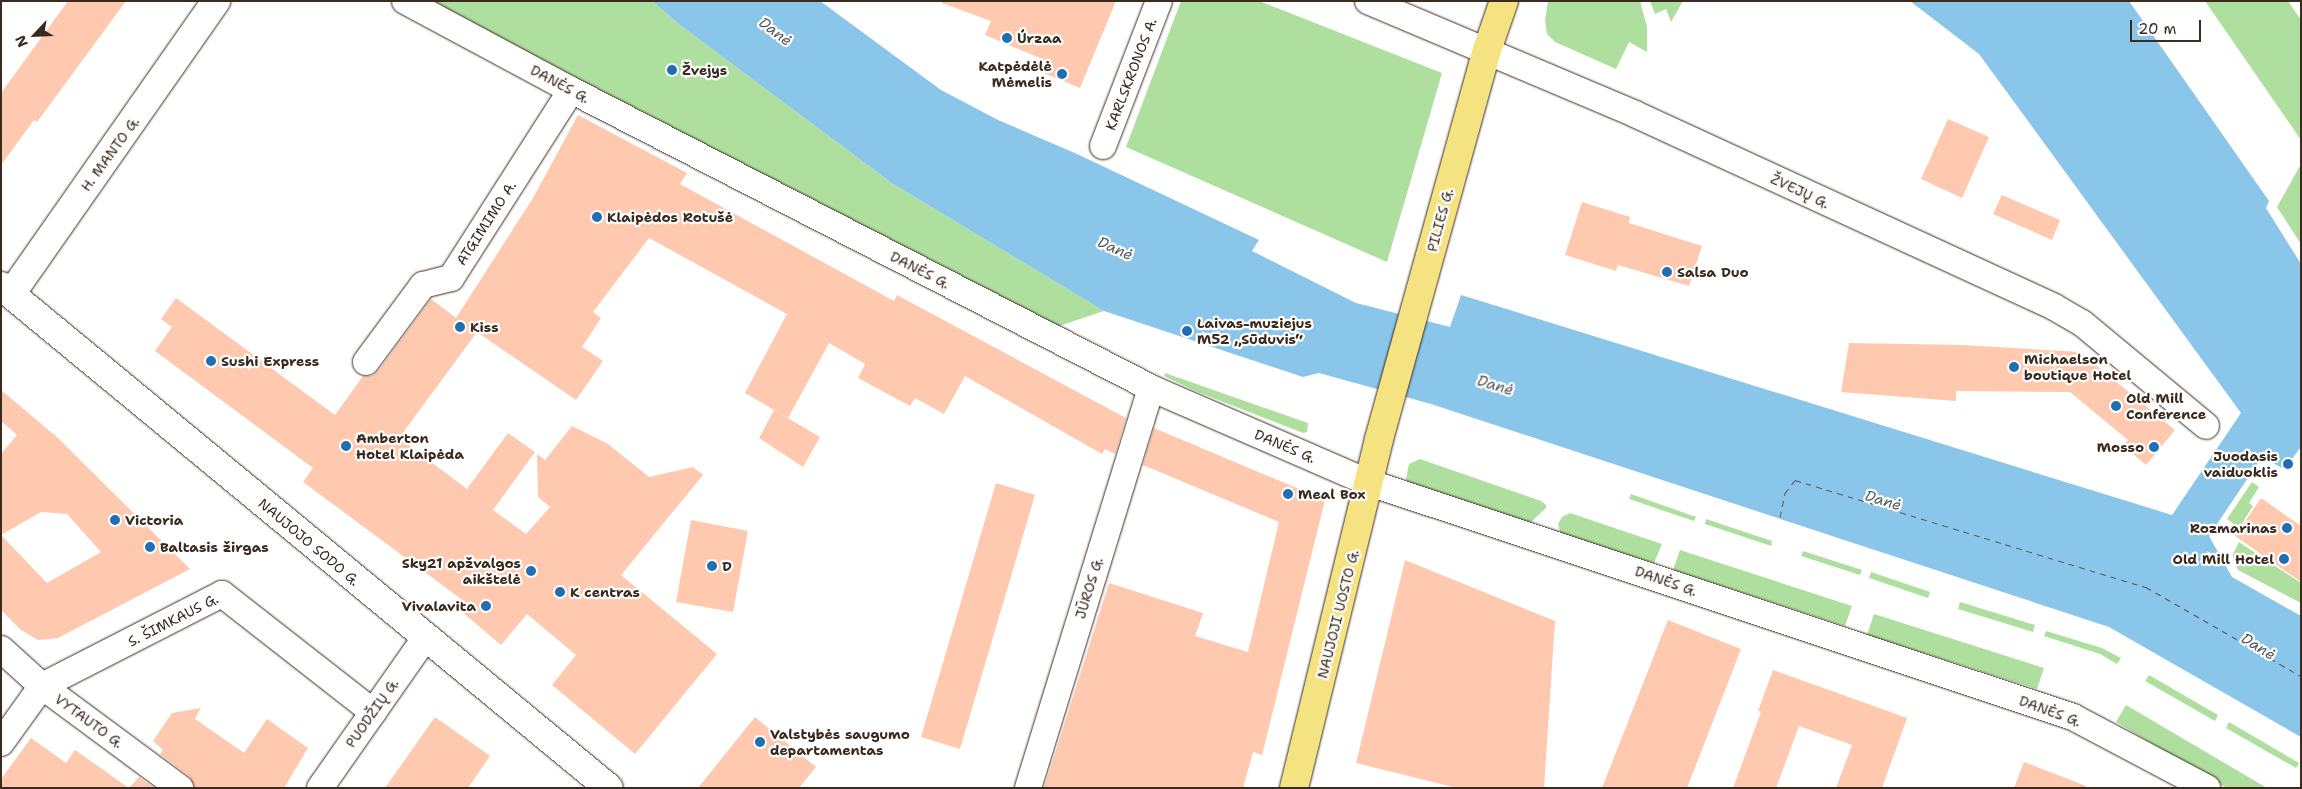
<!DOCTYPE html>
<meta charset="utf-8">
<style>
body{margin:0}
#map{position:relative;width:2302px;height:789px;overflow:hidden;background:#fff;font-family:"Shantell Sans",sans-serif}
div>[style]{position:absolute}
.green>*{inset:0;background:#afdf9f}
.water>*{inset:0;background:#8ac5ea}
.ferry>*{height:1px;margin-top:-0.5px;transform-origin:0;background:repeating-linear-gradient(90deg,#53585b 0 6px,transparent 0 11px)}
.building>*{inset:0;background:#fec9ae}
.roads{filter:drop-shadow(0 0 1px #3b2a1e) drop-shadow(0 0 1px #3b2a1e)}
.minor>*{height:26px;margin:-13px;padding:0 13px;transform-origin:13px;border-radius:13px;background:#fff}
.tertiary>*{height:28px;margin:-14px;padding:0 14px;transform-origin:14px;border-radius:14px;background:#fff}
.secondary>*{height:28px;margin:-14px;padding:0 14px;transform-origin:14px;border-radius:14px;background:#fff}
.primary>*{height:28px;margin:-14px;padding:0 14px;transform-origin:14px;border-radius:14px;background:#f5e382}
.dots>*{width:14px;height:14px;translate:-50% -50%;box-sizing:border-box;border:2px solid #fff;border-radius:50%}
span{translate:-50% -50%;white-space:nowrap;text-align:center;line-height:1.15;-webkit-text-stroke:4.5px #fff;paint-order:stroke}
.poi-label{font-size:14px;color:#3b2a1e;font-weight:700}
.left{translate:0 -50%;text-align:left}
.right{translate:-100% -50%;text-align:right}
.street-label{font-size:14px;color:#3b2a1e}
.water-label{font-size:15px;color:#53585b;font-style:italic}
.frame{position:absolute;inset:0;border:2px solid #3b2a1e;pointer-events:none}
.north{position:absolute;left:10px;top:10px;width:50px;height:50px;-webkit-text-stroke:4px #fff;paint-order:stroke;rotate:245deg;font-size:14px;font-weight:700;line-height:20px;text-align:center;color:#3b2a1e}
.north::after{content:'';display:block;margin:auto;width:18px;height:22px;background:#3b2a1e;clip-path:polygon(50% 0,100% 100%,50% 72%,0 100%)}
.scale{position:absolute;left:2130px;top:20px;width:71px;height:22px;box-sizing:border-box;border:2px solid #3b2a1e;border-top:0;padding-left:6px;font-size:15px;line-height:18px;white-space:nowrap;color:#3b2a1e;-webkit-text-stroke:4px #fff;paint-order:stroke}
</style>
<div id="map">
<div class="green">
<i style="clip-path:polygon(405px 1px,652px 1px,680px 25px,893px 184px,1104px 311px,1041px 332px)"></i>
<i style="clip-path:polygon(1181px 1px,1259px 1px,1442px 73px,1387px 262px,1126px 147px)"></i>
<i style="clip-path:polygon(1548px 1px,1640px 1px,1647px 27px,1647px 52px,1629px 42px,1616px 69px,1555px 42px,1547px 34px,1545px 20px)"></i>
<i style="clip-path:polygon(1650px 1px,1683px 1px,1671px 22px,1666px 9px,1655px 14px)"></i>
<i style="clip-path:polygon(2205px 1px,2288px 1px,2301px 20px,2301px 140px)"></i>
<i style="clip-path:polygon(2301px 164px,2301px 244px,2277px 207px)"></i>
<i style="clip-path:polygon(1165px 373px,1308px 423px,1307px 432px,1303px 433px,1198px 392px,1164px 376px)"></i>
<i style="clip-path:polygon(1420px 459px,1541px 501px,1546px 505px,1546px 508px,1530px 523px,1408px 485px,1406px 479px,1409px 464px)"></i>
<i style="clip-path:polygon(2252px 482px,2259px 487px,2249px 503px,2253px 506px,2239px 528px,2227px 519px)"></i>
<i style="clip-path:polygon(1631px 494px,1696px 517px,1694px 521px,1629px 499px)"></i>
<i style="clip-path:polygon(1570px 513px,1662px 544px,1654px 563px,1569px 537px,1560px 532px,1558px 524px,1562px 517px)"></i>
<i style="clip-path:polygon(1706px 519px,1772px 541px,1771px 546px,1705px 524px)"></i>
<i style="clip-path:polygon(2239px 542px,2301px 583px,2301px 603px,2238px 570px,2233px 560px,2233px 554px)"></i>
<i style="clip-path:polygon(1680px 550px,1852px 606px,1845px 626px,1673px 570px)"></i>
<i style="clip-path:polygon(1803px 551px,1862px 570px,1860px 575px,1801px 556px)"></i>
<i style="clip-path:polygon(1871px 572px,1930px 592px,1928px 598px,1869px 578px)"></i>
<i style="clip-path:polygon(1960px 602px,2035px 625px,2033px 632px,1958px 609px)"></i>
<i style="clip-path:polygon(1874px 614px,2044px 668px,2037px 689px,1867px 635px)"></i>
<i style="clip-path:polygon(2046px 631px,2102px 648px,2121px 658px,2117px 664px,2100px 654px,2044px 636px)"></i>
<i style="clip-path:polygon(2149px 675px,2218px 715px,2215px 721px,2145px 681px)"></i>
<i style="clip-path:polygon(2126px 705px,2267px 788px,2227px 788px,2116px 722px)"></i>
<i style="clip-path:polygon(2229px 722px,2299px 763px,2296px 768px,2226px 728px)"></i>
</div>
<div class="water">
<i style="clip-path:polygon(652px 1px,820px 1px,941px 90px,998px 120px,1077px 154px,1259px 240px,1252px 251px,1356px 303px,1450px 327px,1461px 295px,2172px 515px,2241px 413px,1979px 54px,1910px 1px,2129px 1px,2269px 201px,2266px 208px,2301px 264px,2301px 447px,2284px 469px,2262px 457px,2209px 536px,2232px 577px,2301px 616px,2301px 737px,2109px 627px,1431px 404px,1319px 373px,1303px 377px,1104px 311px,893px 184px,680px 25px)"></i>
</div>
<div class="ferry">
<i style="left:1780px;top:517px;width:25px;rotate:-78deg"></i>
<i style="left:1785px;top:493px;width:16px;rotate:-52deg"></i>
<i style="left:1795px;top:480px;width:367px;rotate:17deg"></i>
<i style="left:2146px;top:587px;width:179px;rotate:29.9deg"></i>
</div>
<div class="building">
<i style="clip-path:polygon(68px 1px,126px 1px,37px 122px,34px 120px,1px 165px,1px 93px)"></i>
<i style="clip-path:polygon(942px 1px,1116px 1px,1080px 88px,1041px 72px,1045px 60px,985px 35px,991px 21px,942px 3px)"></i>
<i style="clip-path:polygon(578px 115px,687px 173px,680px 184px,894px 301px,897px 295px,1126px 418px,1115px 454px,1105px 449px,1102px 454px,965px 376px,944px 414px,915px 398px,910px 406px,858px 378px,865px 364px,829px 343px,788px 418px,745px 393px,787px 314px,649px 238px,593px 312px,601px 318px,582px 347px,603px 361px,576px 400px,477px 332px,399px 438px,467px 489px,508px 433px,535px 452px,493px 510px,526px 534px,550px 507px,538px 497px,537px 454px,545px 460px,572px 426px,608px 444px,649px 477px,693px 467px,703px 475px,621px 575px,717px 654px,635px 754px,552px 685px,576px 655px,527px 614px,501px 645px,462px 612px,468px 604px,303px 482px,313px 468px,155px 351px,172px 327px,161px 319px,176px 298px,335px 415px,363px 376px,372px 376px,378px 371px,431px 299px,456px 318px,533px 198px)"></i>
<i style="clip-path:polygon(1948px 119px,1989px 137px,1962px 198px,1921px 179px)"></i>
<i style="clip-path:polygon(2002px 195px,2060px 220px,2052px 240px,1993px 214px)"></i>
<i style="clip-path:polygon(1582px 202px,1630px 217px,1629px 223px,1702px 246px,1689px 286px,1618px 265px,1616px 271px,1565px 255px)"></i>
<i style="clip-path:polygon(1849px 343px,1963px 345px,2080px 352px,2175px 430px,2146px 465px,2123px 446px,2128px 440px,2070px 392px,1956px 391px,1956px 401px,1841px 392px)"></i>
<i style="clip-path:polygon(evenodd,1px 390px,58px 438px,190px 569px,58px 638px,38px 640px,21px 630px,1px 610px,1px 454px,17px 435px,1px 421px,1px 390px,41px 512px,67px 514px,101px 552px,47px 583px,1px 535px,41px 512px)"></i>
<i style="clip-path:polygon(774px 410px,820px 437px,803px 467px,759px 438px)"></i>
<i style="clip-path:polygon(1154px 428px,1325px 500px,1262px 755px,1253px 752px,1243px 788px,1044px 788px,1109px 583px,1203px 613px,1195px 636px,1248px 652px,1279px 522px,1143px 465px)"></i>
<i style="clip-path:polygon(996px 483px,1035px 495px,960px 749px,921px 737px)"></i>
<i style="clip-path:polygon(2261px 498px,2301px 526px,2301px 582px,2235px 536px)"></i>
<i style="clip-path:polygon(691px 520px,748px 531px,733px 612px,676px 602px)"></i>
<i style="clip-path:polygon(1405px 560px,1555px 621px,1544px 788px,1457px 788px,1356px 763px)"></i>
<i style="clip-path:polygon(1668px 620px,1741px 649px,1687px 788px,1602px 788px)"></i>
<i style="clip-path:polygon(1773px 670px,1907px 718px,1882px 788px,1836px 788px,1852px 745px,1799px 726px,1776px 788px,1733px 788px,1761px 712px,1758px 711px)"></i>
<i style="clip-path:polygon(201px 708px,195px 719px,244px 753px,267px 719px,308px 748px,284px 788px,195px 788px,189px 776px,160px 754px,163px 750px,153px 741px,172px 713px)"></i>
<i style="clip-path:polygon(435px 717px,490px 756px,468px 788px,385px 788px)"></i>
<i style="clip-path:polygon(755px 717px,816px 767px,799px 788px,698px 788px)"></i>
<i style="clip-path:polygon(31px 738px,66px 763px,75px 750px,129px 788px,1px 788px,1px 779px)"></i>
<i style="clip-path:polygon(2024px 762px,2086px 786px,2086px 788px,2014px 788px)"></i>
<i style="clip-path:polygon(139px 777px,154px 788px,129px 788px)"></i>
</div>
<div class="roads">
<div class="minor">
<i style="left:405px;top:1px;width:188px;rotate:28.2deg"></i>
<i style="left:571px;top:90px;width:652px;rotate:27.19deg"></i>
<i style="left:1151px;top:388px;width:239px;rotate:23.5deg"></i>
<i style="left:1370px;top:483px;width:741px;rotate:18.41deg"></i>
<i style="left:2073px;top:717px;width:152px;rotate:27.9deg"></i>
<i style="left:1368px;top:1px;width:290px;rotate:22.9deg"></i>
<i style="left:1635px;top:114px;width:461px;rotate:24.7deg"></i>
<i style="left:2054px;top:307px;width:32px;rotate:30deg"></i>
<i style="left:2082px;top:323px;width:161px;rotate:39.7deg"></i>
<i style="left:1103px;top:146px;width:155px;rotate:-68.9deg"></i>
<i style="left:366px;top:362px;width:96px;rotate:-53.5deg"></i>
<i style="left:423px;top:285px;width:29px;rotate:-14deg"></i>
<i style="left:451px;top:278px;width:223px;rotate:-57.4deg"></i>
<i style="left:1px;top:649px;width:55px;rotate:42.1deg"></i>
<i style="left:42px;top:686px;width:172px;rotate:36.5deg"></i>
<i style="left:1px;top:743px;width:70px;rotate:-54.3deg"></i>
<i style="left:42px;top:686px;width:202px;rotate:-27.1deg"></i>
<i style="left:222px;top:594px;width:192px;rotate:38deg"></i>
<i style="left:320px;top:788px;width:183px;rotate:-55deg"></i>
<i style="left:1028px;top:788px;width:418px;rotate:-72.9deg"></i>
</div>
<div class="tertiary">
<i style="left:11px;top:294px;width:358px;rotate:-55deg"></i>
</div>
<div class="secondary">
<i style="left:1px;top:286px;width:788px;rotate:39.55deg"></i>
</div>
<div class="primary">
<i style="left:1294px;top:788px;width:359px;rotate:-76.3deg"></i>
<i style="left:1379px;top:439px;width:404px;rotate:-74.5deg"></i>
<i style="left:1487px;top:50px;width:52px;rotate:-70.9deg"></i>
</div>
</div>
<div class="dots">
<i style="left:1007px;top:38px;background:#1f6fb2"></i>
<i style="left:672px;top:70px;background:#1f6fb2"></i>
<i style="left:1062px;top:74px;background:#1f6fb2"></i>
<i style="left:597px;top:217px;background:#1f6fb2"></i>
<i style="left:1667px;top:272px;background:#1f6fb2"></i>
<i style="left:460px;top:327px;background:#1f6fb2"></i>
<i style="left:1187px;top:331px;background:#1f6fb2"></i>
<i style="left:211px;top:361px;background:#1f6fb2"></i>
<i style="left:2014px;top:367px;background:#1f6fb2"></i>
<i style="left:2116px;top:406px;background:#1f6fb2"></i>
<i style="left:346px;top:446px;background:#1f6fb2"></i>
<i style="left:2154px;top:447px;background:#1f6fb2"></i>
<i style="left:2288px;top:464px;background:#1f6fb2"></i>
<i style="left:1288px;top:494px;background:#1f6fb2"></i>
<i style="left:115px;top:520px;background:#1f6fb2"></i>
<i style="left:2287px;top:528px;background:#1f6fb2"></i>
<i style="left:150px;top:547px;background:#1f6fb2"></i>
<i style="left:2284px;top:559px;background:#1f6fb2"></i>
<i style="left:712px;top:566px;background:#1f6fb2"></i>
<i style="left:531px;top:571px;background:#1f6fb2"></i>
<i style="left:560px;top:592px;background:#1f6fb2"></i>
<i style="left:486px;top:606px;background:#1f6fb2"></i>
<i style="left:760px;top:742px;background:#1f6fb2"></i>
</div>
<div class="poi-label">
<span class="left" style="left:1017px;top:38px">Úrzaa</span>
<span class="right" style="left:1052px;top:74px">Katpėdėlė<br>Mėmelis</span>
<span class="left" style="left:682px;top:70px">Žvejys</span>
<span class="left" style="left:607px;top:217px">Klaipėdos Rotušė</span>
<span class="left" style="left:1677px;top:272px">Salsa Duo</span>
<span class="left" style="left:1197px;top:331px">Laivas-muziejus<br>M52 „Sūduvis“</span>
<span class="left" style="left:470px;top:327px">Kiss</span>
<span class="left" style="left:2024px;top:367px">Michaelson<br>boutique Hotel</span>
<span class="left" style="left:221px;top:361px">Sushi Express</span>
<span class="left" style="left:2126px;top:406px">Old Mill<br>Conference</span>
<span class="left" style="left:356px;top:446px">Amberton<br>Hotel Klaipėda</span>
<span class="right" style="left:2144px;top:447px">Mosso</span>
<span class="right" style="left:2278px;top:464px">Juodasis<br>vaiduoklis</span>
<span class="left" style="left:1298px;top:494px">Meal Box</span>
<span class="left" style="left:125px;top:520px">Victoria</span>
<span class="right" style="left:2277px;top:528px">Rozmarinas</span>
<span class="left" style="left:160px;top:547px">Baltasis žirgas</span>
<span class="right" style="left:2274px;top:559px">Old Mill Hotel</span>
<span class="right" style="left:521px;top:571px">Sky21 apžvalgos<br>aikštelė</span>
<span class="left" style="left:722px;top:566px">D</span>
<span class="left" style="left:570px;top:592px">K centras</span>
<span class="right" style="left:476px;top:606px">Vivalavita</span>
<span class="left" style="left:770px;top:742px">Valstybės saugumo<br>departamentas</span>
</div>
<div class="street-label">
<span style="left:1131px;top:74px;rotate:-69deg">KARLSKRONOS A.</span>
<span style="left:560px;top:84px;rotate:28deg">DANĖS G.</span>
<span style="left:110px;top:154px;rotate:-54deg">H. MANTO G.</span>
<span style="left:1800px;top:191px;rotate:25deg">ŽVEJŲ G.</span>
<span style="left:1440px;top:220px;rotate:-75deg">PILIES G.</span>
<span style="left:486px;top:223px;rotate:-57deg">ATGIMIMO A.</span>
<span style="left:920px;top:270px;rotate:27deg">DANĖS G.</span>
<span style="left:1285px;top:446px;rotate:23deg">DANĖS G.</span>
<span style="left:309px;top:542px;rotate:40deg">NAUJOJO SODO G.</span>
<span style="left:1666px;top:581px;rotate:19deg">DANĖS G.</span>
<span style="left:1089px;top:588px;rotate:-73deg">JŪROS G.</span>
<span style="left:1338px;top:614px;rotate:-76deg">NAUJOJI UOSTO G.</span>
<span style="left:173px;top:620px;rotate:-27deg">S. ŠIMKAUS G.</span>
<span style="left:2050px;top:711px;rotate:20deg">DANĖS G.</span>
<span style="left:372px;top:713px;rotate:-55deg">PUODŽIŲ G.</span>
<span style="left:89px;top:721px;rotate:36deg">VYTAUTO G.</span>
</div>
<div class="water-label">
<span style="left:775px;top:32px;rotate:37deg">Danė</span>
<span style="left:1115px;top:249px;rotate:24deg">Danė</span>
<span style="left:1495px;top:386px;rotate:17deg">Danė</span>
<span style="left:1883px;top:501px;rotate:17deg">Danė</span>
<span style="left:2258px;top:647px;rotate:32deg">Danė</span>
</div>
<div class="frame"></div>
<div class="north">N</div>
<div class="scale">20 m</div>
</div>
